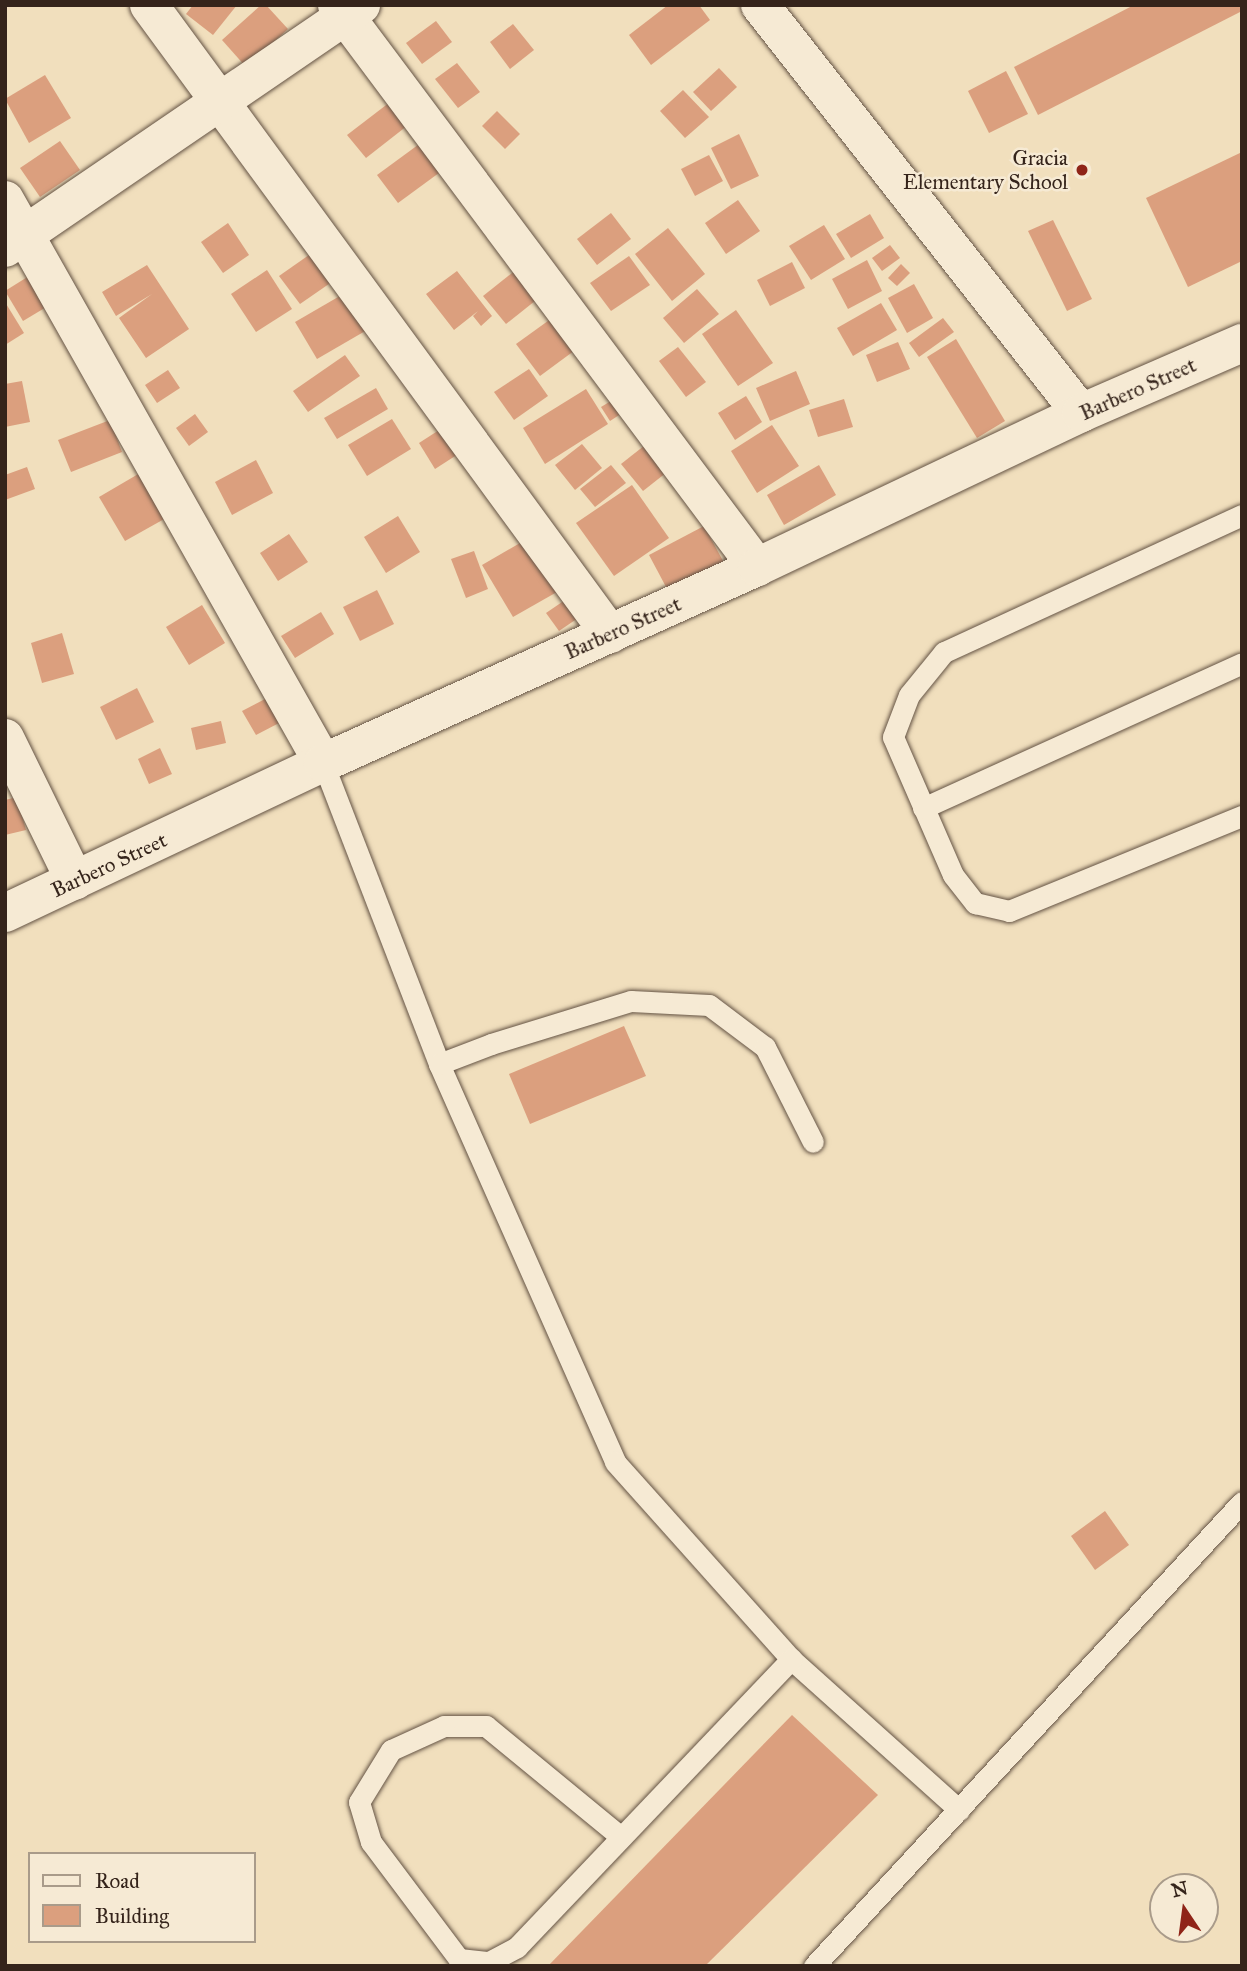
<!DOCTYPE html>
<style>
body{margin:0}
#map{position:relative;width:1247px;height:1971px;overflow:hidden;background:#f1dfbd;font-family:"IM FELL Great Primer",serif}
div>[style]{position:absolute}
.building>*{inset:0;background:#db9f7e}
.roads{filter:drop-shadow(0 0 2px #645344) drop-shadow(0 0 2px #645344)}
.lane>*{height:21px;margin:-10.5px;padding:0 10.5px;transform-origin:10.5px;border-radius:10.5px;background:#f6ead4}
.street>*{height:38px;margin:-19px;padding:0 19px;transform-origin:19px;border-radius:19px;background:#f6ead4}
.dots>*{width:19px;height:19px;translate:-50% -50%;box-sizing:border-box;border:4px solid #f6ead4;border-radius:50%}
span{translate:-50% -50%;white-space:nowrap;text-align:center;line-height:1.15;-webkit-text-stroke:5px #f6ead4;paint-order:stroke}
.poi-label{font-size:21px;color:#35241b}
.right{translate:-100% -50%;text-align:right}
.street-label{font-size:21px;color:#35241b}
.frame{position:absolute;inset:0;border:7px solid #35241b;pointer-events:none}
.legend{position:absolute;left:28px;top:1852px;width:228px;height:91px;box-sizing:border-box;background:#f6ead4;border:2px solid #a99b8a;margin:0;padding:9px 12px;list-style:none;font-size:21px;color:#35241b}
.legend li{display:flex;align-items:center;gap:14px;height:35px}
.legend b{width:35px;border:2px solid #a99b8a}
.north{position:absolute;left:1149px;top:1873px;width:70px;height:70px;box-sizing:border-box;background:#f6ead4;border:2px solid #a99b8a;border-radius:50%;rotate:347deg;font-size:19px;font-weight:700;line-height:28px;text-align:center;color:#35241b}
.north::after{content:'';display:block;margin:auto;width:24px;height:32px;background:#8f2418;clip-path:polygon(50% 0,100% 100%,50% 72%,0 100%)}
</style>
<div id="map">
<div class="building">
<i style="clip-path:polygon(193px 5px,237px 5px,213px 35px,186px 14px)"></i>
<i style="clip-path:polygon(261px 5px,266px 5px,288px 29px,246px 67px,222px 40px)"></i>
<i style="clip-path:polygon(668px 5px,699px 5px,710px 20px,651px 65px,629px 35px)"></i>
<i style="clip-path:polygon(1134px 5px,1242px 5px,1242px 11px,1038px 115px,1014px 67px)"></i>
<i style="clip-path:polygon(436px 21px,452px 42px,422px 64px,406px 43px)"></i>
<i style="clip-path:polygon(513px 24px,534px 50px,510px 69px,490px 42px)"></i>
<i style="clip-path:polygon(457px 63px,480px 92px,458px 108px,435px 79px)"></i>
<i style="clip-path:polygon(719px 68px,737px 87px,711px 111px,693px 92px)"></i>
<i style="clip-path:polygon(1006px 71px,1028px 114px,989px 133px,968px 91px)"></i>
<i style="clip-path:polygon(45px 75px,71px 118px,29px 143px,5px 99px)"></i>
<i style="clip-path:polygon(683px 90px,709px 117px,685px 138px,660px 111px)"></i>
<i style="clip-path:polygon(394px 99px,412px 122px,366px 158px,347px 135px)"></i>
<i style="clip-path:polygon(497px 111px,520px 134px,505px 149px,482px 126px)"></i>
<i style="clip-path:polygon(739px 134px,759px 176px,731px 189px,711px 148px)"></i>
<i style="clip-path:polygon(60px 141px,80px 170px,40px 197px,20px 168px)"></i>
<i style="clip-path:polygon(422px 142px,443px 170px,398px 203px,377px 175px)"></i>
<i style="clip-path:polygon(1242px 152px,1242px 261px,1188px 287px,1146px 198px)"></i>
<i style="clip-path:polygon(709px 155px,723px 181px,695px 196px,681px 169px)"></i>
<i style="clip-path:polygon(738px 200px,760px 231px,726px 254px,705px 223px)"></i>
<i style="clip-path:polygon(611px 213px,631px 239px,597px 265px,577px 239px)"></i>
<i style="clip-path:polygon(870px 214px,884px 238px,851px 258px,836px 234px)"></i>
<i style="clip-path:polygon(1053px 220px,1092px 299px,1067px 311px,1028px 231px)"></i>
<i style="clip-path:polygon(228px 223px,249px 255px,223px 273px,201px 242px)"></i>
<i style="clip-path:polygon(824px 225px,845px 259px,811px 280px,789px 246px)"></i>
<i style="clip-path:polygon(668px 228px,705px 274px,672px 301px,635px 254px)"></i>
<i style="clip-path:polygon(890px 245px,900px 258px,882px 271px,872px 258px)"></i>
<i style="clip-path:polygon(319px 248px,339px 277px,300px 304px,279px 276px)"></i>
<i style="clip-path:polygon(629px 256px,650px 285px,611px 311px,590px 283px)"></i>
<i style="clip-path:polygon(867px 260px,882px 291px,848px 309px,832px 279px)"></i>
<i style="clip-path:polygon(792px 262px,805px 288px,770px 306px,757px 280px)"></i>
<i style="clip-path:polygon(901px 264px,910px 273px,897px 286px,888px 278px)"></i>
<i style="clip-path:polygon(147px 265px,189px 329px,146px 358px,119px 318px,152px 294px,116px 316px,102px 292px)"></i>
<i style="clip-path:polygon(517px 269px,540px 297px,506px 324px,483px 296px)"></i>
<i style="clip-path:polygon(267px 270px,292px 309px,256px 332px,231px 294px)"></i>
<i style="clip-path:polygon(457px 271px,492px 316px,481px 326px,473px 316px,478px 311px,454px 330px,426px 294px)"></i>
<i style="clip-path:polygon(29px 276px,48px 306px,23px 321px,5px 291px)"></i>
<i style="clip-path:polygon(914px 284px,933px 318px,907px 333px,888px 298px)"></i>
<i style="clip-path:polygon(697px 289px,719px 314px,684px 343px,663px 318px)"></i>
<i style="clip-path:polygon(345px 293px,367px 330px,317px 359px,295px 322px)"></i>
<i style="clip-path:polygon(5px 302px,24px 333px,5px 345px)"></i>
<i style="clip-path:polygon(881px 303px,897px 330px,853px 356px,837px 328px)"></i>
<i style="clip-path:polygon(736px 310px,773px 363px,738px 386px,702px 334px)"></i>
<i style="clip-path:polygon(559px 313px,582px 345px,540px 376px,516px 344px)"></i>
<i style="clip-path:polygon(943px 318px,954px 332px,919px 357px,909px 343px)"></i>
<i style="clip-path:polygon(956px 339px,1005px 421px,977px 438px,927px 357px)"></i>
<i style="clip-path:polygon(898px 342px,910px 369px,877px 382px,866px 355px)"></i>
<i style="clip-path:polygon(678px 347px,706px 382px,686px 397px,659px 361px)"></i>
<i style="clip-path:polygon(345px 355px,360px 376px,308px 412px,293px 391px)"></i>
<i style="clip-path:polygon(529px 369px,548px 396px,514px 420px,494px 392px)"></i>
<i style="clip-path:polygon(168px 370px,180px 388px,157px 403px,145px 385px)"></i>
<i style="clip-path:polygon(796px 371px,810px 404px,770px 421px,756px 388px)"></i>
<i style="clip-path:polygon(22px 381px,30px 422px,5px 427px,5px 384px)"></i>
<i style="clip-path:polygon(376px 388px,388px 409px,337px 439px,324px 418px)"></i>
<i style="clip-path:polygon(586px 389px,608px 424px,545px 464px,523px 428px)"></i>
<i style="clip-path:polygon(624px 393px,633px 406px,610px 421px,601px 407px)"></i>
<i style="clip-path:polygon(746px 396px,762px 422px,735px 440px,718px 413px)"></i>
<i style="clip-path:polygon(844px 399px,853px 427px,818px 437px,809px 410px)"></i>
<i style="clip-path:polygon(195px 414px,208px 432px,189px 446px,176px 428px)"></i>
<i style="clip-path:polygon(392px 419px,411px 449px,367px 476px,348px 445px)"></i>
<i style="clip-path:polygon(110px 420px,122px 452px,71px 472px,58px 440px)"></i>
<i style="clip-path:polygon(450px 423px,466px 449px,435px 469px,419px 443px)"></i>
<i style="clip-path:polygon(772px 425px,799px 466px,757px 493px,731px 451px)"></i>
<i style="clip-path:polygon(654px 438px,676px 465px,643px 491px,621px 464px)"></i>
<i style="clip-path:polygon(582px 444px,602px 468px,575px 490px,555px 465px)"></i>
<i style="clip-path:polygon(256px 460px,273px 493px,232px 515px,215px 482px)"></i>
<i style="clip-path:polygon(611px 465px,626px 483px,595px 507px,580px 489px)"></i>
<i style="clip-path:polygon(819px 465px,836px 495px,784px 525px,767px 495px)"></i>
<i style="clip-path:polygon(27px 467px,35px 489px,5px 500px,5px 475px)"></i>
<i style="clip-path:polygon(140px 473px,166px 518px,125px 541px,99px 497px)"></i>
<i style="clip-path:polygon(632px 485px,669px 538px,614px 576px,576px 523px)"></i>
<i style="clip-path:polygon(398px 516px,420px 552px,386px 573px,364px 537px)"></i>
<i style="clip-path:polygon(704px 526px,728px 570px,673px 600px,649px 555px)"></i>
<i style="clip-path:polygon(289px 534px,308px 562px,278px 581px,260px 553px)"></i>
<i style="clip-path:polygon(532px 536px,564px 588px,513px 617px,482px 565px)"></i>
<i style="clip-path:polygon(474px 551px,488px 589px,466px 598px,451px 559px)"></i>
<i style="clip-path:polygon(377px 590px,394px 624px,360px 641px,343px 607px)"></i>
<i style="clip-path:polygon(568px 598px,581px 616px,559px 631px,546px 613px)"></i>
<i style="clip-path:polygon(202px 605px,225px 643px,189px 665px,166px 627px)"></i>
<i style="clip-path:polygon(321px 612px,334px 634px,295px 658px,281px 636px)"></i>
<i style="clip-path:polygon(62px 633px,74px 674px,42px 683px,31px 643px)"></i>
<i style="clip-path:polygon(137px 688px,154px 722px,116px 740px,100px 707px)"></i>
<i style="clip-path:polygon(267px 698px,281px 722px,256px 735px,242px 711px)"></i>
<i style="clip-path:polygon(221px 721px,226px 743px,196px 750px,191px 728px)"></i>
<i style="clip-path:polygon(160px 748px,172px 774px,149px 784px,138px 759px)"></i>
<i style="clip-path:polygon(17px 797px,26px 830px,5px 835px,5px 800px)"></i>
<i style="clip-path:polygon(624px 1026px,646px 1076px,530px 1124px,509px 1074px)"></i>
<i style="clip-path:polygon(1105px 1511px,1129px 1545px,1095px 1570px,1071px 1536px)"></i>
<i style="clip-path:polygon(792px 1715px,878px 1795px,705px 1966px,548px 1966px)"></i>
</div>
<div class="roads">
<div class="lane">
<i style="left:1242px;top:515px;width:328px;rotate:155.3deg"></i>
<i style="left:944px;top:652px;width:55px;rotate:129.1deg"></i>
<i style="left:909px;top:695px;width:45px;rotate:110.9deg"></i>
<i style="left:893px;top:737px;width:150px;rotate:66.5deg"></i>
<i style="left:953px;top:875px;width:36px;rotate:52deg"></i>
<i style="left:975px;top:903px;width:35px;rotate:13deg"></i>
<i style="left:1009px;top:911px;width:252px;rotate:-22.2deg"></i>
<i style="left:323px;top:763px;width:323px;rotate:68.9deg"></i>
<i style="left:439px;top:1064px;width:435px;rotate:66.1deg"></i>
<i style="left:615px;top:1462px;width:264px;rotate:48.2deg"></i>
<i style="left:791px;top:1659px;width:226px;rotate:41.9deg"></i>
<i style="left:923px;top:808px;width:350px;rotate:-24.4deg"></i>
<i style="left:439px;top:1064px;width:56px;rotate:-21deg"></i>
<i style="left:491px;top:1044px;width:146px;rotate:-17.1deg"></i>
<i style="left:631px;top:1001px;width:78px;rotate:2.9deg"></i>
<i style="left:709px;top:1005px;width:70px;rotate:36.9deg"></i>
<i style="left:765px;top:1047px;width:106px;rotate:63.2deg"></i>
<i style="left:621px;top:1837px;width:175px;rotate:-140.6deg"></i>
<i style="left:486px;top:1726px;width:42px;rotate:180deg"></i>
<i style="left:444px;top:1726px;width:58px;rotate:155.6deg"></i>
<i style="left:391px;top:1750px;width:61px;rotate:121.6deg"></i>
<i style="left:359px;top:1802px;width:42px;rotate:73.3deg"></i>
<i style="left:371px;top:1842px;width:146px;rotate:53.1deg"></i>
<i style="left:459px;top:1959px;width:30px;rotate:6deg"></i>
<i style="left:489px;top:1962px;width:32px;rotate:-28deg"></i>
<i style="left:517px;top:1947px;width:398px;rotate:-46.4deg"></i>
<i style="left:814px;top:1966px;width:631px;rotate:-47.31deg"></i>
</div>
<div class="street">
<i style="left:149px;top:5px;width:780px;rotate:53.76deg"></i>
<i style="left:337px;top:5px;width:702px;rotate:53.23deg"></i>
<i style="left:760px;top:5px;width:519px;rotate:51.81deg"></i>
<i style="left:5px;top:200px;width:647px;rotate:60.54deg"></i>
<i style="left:5px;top:248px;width:431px;rotate:-34.3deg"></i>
<i style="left:5px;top:738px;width:159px;rotate:63.9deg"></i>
<i style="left:5px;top:913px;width:352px;rotate:-25.3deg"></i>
<i style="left:323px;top:763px;width:476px;rotate:-24.3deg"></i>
<i style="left:757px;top:567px;width:359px;rotate:-25.4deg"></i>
<i style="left:1081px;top:413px;width:176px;rotate:-23.5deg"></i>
</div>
</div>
<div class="dots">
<i style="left:1082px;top:170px;background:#8f2418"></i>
</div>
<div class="poi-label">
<span class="right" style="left:1068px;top:170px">Gracia<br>Elementary School</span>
</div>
<div class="street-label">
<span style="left:1138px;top:389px;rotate:-24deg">Barbero Street</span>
<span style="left:623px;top:628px;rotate:-24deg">Barbero Street</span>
<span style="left:109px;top:865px;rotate:-25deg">Barbero Street</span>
</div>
<div class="frame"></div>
<ul class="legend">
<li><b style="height:9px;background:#f6ead4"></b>Road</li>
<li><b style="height:19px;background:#db9f7e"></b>Building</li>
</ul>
<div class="north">N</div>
</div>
